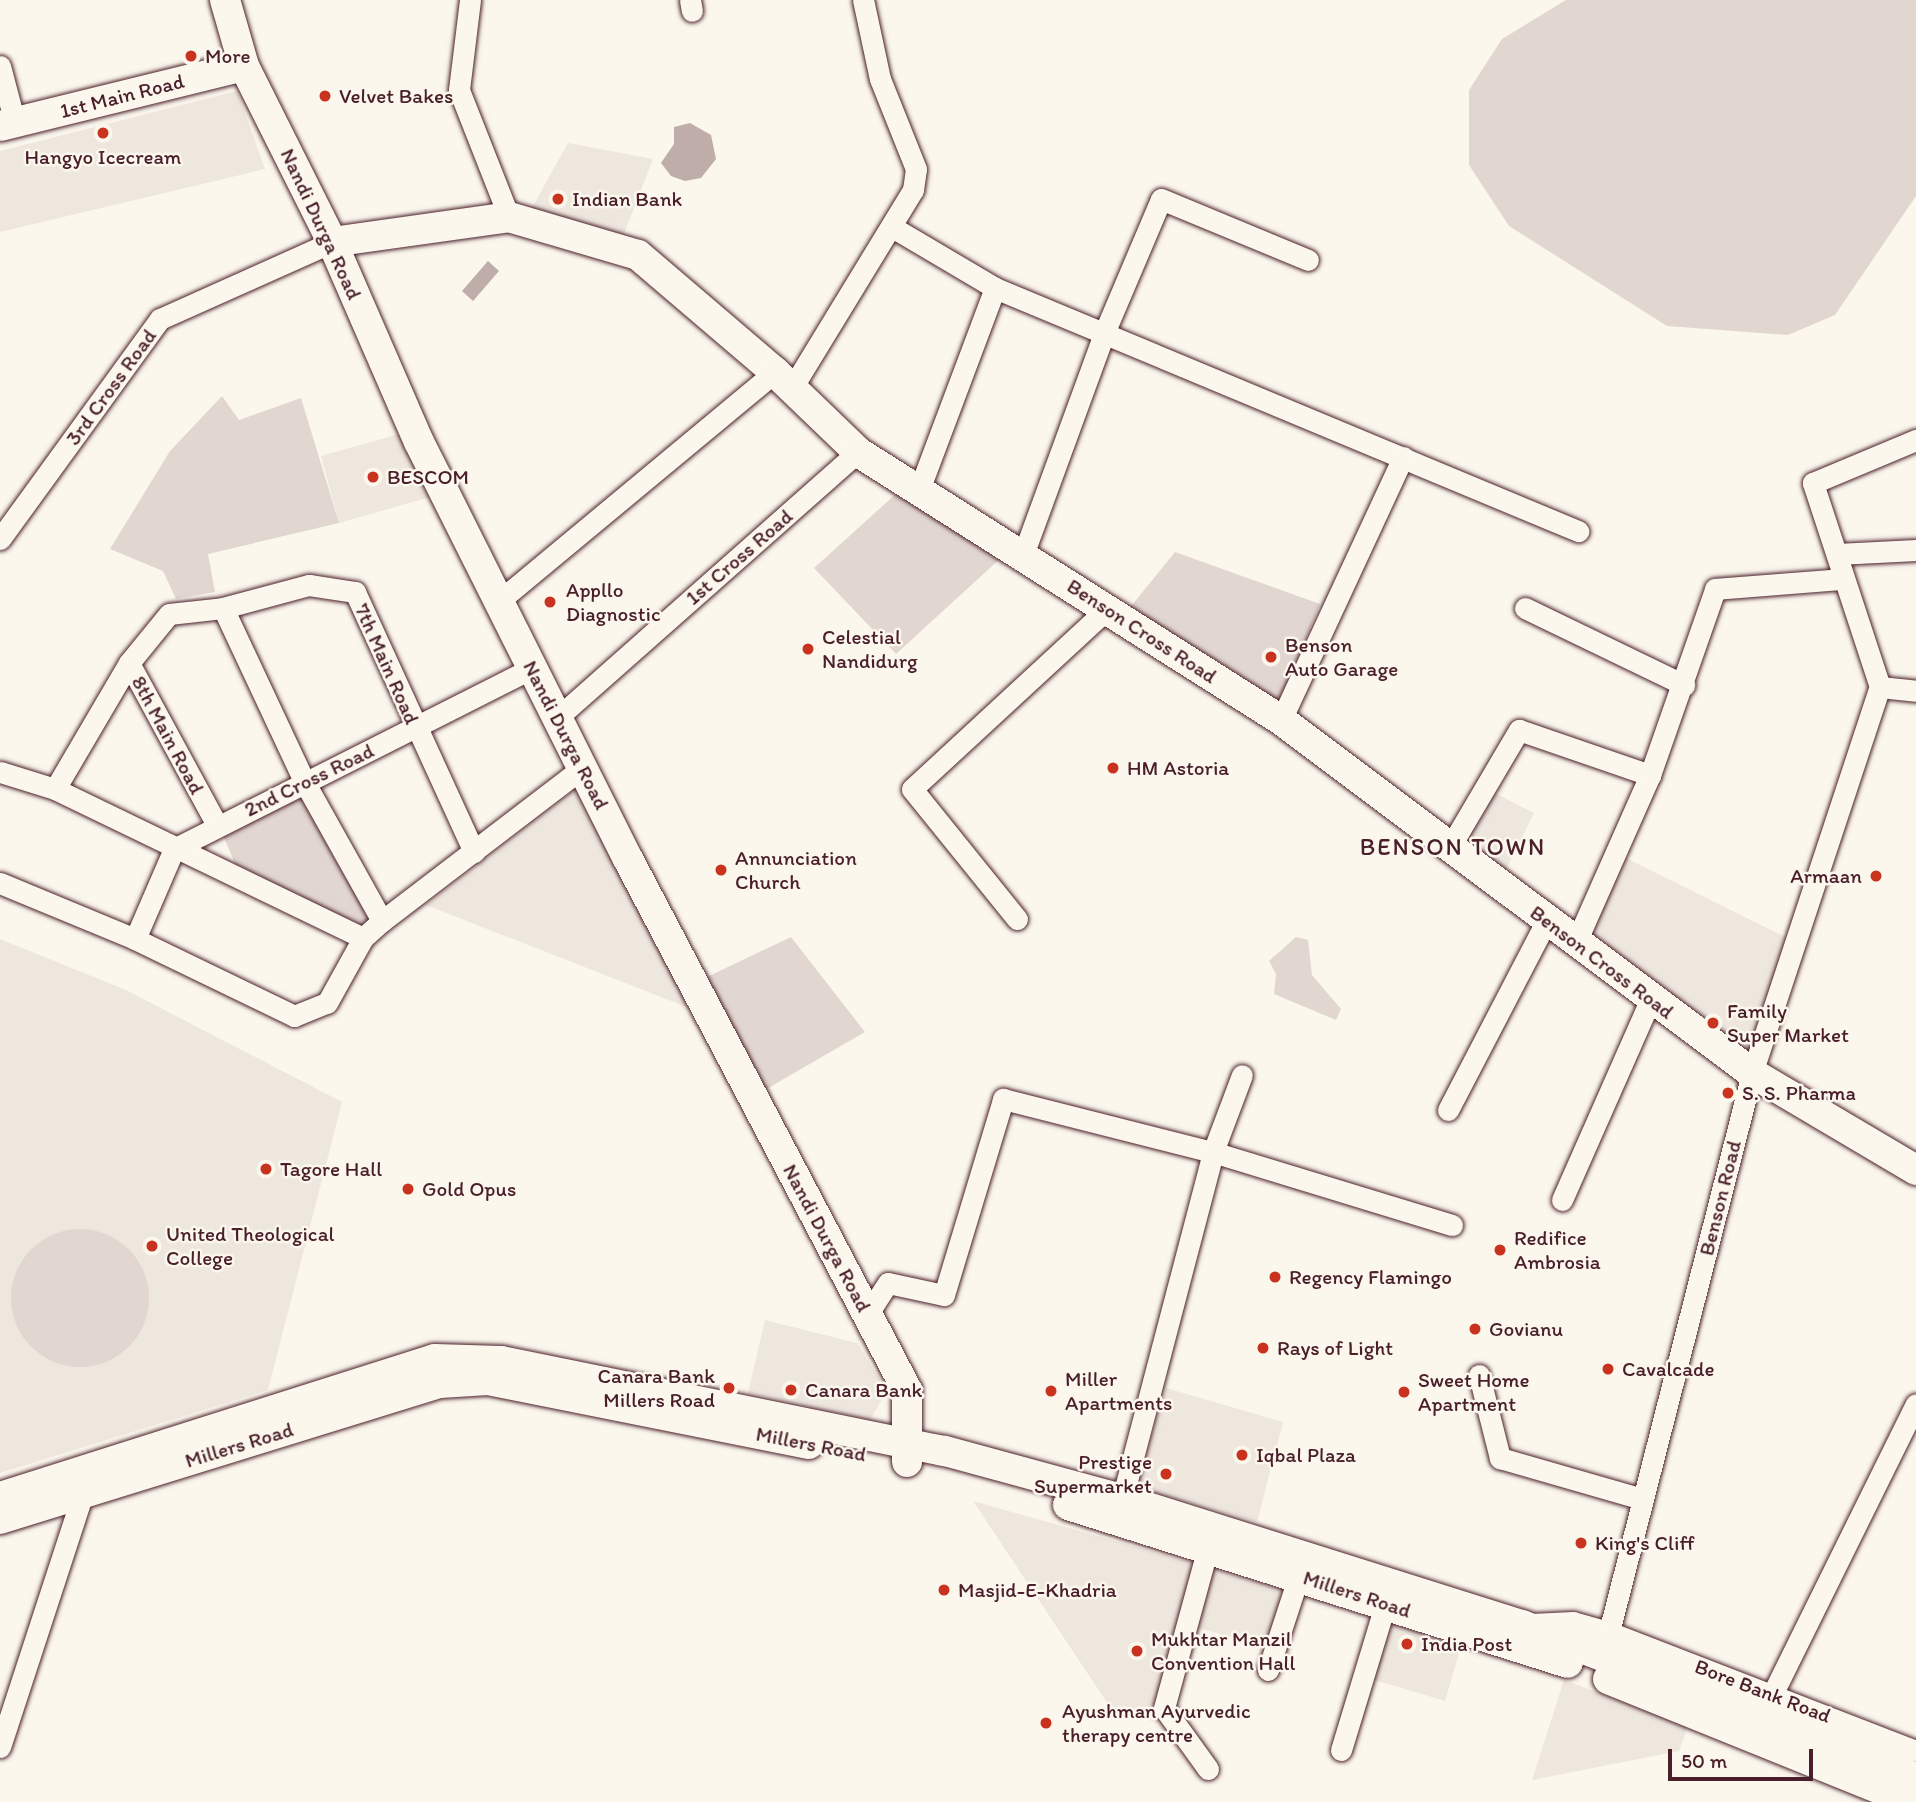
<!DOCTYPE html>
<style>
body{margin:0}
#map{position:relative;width:1916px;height:1802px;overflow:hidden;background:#fbf7ec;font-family:Itim,sans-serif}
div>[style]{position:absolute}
.built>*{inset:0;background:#eee7de}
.green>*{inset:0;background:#e2d7d0}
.round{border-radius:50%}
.water>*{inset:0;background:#bfadaa}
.roads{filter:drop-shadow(0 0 2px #4a1f2b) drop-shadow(0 0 2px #4a1f2b)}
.street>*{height:21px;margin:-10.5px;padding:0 10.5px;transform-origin:10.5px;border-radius:10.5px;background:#fbf7ec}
.secondary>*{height:30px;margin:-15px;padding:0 15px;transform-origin:15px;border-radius:15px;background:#fbf7ec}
.dots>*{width:19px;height:19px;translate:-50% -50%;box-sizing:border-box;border:4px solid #fbf7ec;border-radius:50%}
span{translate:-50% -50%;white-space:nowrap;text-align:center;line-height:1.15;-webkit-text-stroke:5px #fbf7ec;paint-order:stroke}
.poi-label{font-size:21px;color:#4a1f2b}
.left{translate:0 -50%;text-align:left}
.right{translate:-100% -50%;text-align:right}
.street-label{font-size:21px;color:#4a1f2b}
.quarter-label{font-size:24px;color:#4a1f2b;letter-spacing:2px}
.scale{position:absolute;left:1668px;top:1749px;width:145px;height:32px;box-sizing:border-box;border:4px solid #4a1f2b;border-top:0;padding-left:9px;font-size:21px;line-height:24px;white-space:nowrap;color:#4a1f2b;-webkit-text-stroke:5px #fbf7ec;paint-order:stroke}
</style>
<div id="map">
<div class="built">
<i style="clip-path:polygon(237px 91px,265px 169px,0 232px,0 151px)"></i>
<i style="clip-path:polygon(568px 143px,653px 159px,620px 244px,528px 215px)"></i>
<i style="clip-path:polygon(399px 434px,430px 497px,339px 523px,321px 456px)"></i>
<i style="clip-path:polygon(575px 790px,689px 1008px,426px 905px)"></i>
<i style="clip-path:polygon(1489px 790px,1534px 813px,1504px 874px,1463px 844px)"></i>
<i style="clip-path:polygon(1626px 858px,1791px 940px,1752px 1053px,1588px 935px)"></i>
<i style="clip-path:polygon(0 939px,126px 990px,342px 1102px,268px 1390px,0 1473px)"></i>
<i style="clip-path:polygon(765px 1320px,857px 1343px,887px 1391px,870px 1420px,748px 1393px)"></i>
<i style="clip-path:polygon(1166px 1388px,1283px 1422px,1257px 1522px,1136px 1487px)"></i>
<i style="clip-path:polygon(973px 1501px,1200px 1565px,1158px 1723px,1110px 1707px)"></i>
<i style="clip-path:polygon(1212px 1569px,1286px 1591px,1269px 1648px,1195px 1627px)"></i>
<i style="clip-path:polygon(1385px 1620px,1462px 1643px,1445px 1701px,1368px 1678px)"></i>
<i style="clip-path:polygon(1564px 1680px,1688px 1726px,1679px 1751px,1532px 1780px)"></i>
</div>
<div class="green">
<i style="clip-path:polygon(1566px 0,1916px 0,1916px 196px,1835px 315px,1788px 335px,1667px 326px,1509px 226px,1469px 165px,1469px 90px,1502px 39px)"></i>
<i style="clip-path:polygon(222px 396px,239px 420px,301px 398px,339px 523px,208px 554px,215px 592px,176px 599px,163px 571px,110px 549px,170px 451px)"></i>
<i style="clip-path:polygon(898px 492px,1002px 557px,896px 654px,814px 568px)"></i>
<i style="clip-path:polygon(1175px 552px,1320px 604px,1277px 710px,1128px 610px)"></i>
<i style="clip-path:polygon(303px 792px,371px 920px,360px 926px,237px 868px,222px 833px)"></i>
<i style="clip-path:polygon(791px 937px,865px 1032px,763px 1091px,705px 978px)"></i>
<i style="clip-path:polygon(1296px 937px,1308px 940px,1312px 975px,1341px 1009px,1336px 1020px,1274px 994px,1276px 974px,1269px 961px)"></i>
<i class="round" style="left:11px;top:1229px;width:138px;height:138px"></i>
</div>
<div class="water">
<i style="clip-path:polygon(690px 123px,711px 135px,716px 159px,701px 178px,685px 181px,671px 176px,661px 163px,674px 144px,674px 127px)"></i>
<i style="clip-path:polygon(488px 261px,499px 271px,473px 301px,462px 291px)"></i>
</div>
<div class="roads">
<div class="street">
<i style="left:470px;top:0;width:91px;rotate:97deg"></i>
<i style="left:459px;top:90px;width:136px;rotate:68.5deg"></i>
<i style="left:690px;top:0;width:11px;rotate:80deg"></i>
<i style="left:0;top:66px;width:59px;rotate:75.3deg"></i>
<i style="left:892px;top:227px;width:120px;rotate:30.6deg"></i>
<i style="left:995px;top:288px;width:632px;rotate:22.63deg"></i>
<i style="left:792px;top:388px;width:232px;rotate:-58.6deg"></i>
<i style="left:913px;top:190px;width:21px;rotate:-82deg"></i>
<i style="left:916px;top:169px;width:97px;rotate:-111.8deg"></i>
<i style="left:880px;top:79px;width:81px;rotate:-102.1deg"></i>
<i style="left:919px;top:490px;width:216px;rotate:-69.4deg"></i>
<i style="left:0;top:539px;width:272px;rotate:-54deg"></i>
<i style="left:160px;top:319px;width:188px;rotate:-24.1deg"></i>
<i style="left:1837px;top:554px;width:79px;rotate:-2.9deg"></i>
<i style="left:1023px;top:555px;width:239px;rotate:-69.9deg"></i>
<i style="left:1105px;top:331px;width:143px;rotate:-67deg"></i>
<i style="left:1161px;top:199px;width:159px;rotate:22.5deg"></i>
<i style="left:499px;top:601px;width:359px;rotate:-39.7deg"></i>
<i style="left:223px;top:608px;width:193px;rotate:64.9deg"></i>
<i style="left:305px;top:783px;width:158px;rotate:60.8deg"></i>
<i style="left:1525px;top:608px;width:177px;rotate:25.8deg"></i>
<i style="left:129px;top:663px;width:184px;rotate:61.5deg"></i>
<i style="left:1880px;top:687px;width:215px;rotate:-108.2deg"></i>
<i style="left:1813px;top:483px;width:112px;rotate:-22.7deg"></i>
<i style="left:1880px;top:687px;width:36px;rotate:6deg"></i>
<i style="left:557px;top:718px;width:402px;rotate:-41.5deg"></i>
<i style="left:1281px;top:720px;width:290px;rotate:-65.1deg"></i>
<i style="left:0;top:772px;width:58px;rotate:17.2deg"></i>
<i style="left:55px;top:789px;width:342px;rotate:25.8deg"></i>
<i style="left:55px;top:789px;width:146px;rotate:-59.6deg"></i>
<i style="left:129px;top:663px;width:63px;rotate:-50.8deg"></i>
<i style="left:169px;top:614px;width:54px;rotate:-6.3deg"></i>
<i style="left:223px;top:608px;width:89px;rotate:-15deg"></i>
<i style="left:309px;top:585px;width:47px;rotate:8.7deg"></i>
<i style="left:355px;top:592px;width:286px;rotate:65.4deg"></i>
<i style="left:1450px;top:847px;width:136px;rotate:-59.5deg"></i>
<i style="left:1519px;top:730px;width:139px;rotate:19deg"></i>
<i style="left:0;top:883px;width:146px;rotate:22.5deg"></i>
<i style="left:135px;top:939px;width:177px;rotate:25.8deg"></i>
<i style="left:294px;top:1016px;width:35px;rotate:-22deg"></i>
<i style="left:327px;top:1003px;width:74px;rotate:-61deg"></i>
<i style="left:363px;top:938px;width:25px;rotate:-42deg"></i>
<i style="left:382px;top:921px;width:252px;rotate:-37.4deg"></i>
<i style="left:1017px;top:919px;width:167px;rotate:-128.9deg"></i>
<i style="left:912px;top:789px;width:265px;rotate:-42.7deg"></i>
<i style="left:135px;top:939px;width:98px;rotate:-66.6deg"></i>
<i style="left:174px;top:849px;width:401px;rotate:-26.8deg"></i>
<i style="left:1576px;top:942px;width:183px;rotate:-66.1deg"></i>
<i style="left:1650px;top:775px;width:197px;rotate:-70.7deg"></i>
<i style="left:1715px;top:589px;width:128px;rotate:-4.5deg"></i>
<i style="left:1448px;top:1110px;width:214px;rotate:-62.5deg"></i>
<i style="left:1562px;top:1200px;width:221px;rotate:-66.2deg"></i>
<i style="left:867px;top:1315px;width:38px;rotate:-57deg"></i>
<i style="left:888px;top:1283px;width:57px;rotate:12.1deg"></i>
<i style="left:944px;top:1295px;width:205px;rotate:-73.2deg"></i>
<i style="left:1003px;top:1099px;width:217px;rotate:14.2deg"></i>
<i style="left:1213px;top:1152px;width:250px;rotate:17deg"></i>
<i style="left:1479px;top:1375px;width:86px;rotate:75.8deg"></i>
<i style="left:1500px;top:1458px;width:148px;rotate:16.1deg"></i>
<i style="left:1119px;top:1511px;width:371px;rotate:-75.3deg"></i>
<i style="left:1213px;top:1152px;width:82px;rotate:-69.4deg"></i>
<i style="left:1531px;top:1624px;width:42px;rotate:-2.7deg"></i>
<i style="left:1573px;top:1622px;width:37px;rotate:16deg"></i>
<i style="left:1609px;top:1632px;width:577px;rotate:-75.65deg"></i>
<i style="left:1752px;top:1073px;width:407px;rotate:-71.7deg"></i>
<i style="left:1609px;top:1632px;width:329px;rotate:21.2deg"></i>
<i style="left:1268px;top:1670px;width:100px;rotate:-71.9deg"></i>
<i style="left:1773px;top:1693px;width:322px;rotate:-63.7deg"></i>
<i style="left:0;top:1747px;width:267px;rotate:-71.9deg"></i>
<i style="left:1341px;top:1750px;width:152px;rotate:-73.1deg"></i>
<i style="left:1208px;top:1769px;width:75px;rotate:-125.8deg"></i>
<i style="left:1164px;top:1708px;width:167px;rotate:-74.7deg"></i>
</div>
<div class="secondary">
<i style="left:225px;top:0;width:69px;rotate:73.9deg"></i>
<i style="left:244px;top:66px;width:197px;rotate:63.4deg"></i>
<i style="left:332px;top:242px;width:218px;rotate:66.5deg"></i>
<i style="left:419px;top:442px;width:466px;rotate:63.4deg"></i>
<i style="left:628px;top:859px;width:600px;rotate:62.28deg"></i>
<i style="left:907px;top:1390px;width:72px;rotate:90deg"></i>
<i style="left:0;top:126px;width:251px;rotate:-13.8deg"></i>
<i style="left:332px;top:242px;width:179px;rotate:-8deg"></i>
<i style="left:509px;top:217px;width:134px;rotate:16.4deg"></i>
<i style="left:638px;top:255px;width:180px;rotate:40.5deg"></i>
<i style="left:775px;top:372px;width:115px;rotate:43.9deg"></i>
<i style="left:858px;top:452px;width:501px;rotate:32.36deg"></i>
<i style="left:1281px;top:720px;width:589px;rotate:36.85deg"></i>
<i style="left:1752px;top:1073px;width:191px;rotate:30.6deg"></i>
<i style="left:0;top:1497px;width:456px;rotate:-17.6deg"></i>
<i style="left:435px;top:1359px;width:66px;rotate:1.7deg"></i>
<i style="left:501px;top:1361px;width:453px;rotate:11.5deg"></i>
<i style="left:945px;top:1451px;width:183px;rotate:15.2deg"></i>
<i style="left:1122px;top:1499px;width:419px;rotate:17.5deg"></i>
<i style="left:1522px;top:1625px;width:423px;rotate:21.2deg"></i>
<i style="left:1068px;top:1505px;width:524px;rotate:17.54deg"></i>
<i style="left:0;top:1519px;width:461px;rotate:-17.2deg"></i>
<i style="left:440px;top:1383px;width:48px;rotate:-3.6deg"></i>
<i style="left:488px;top:1380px;width:327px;rotate:11.3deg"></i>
<i style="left:1608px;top:1679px;width:329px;rotate:22deg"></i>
</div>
</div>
<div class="dots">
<i style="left:191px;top:56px;background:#c8321e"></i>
<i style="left:325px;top:96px;background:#c8321e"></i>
<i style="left:103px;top:133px;background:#c8321e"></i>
<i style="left:558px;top:199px;background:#c8321e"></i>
<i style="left:373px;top:477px;background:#c8321e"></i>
<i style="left:550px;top:602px;background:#c8321e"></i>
<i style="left:808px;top:649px;background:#c8321e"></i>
<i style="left:1271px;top:657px;background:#c8321e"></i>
<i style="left:1113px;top:768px;background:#c8321e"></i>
<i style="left:721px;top:870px;background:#c8321e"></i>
<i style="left:1876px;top:876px;background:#c8321e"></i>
<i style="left:1713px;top:1023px;background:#c8321e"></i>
<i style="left:1728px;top:1093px;background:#c8321e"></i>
<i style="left:266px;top:1169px;background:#c8321e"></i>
<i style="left:408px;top:1189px;background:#c8321e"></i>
<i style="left:152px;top:1246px;background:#c8321e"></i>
<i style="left:1500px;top:1250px;background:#c8321e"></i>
<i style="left:1275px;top:1277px;background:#c8321e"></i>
<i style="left:1475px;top:1329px;background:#c8321e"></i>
<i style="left:1263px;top:1348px;background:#c8321e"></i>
<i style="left:1608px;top:1369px;background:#c8321e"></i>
<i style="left:729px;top:1388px;background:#c8321e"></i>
<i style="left:791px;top:1390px;background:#c8321e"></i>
<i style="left:1051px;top:1391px;background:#c8321e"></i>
<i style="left:1404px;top:1392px;background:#c8321e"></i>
<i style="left:1242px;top:1455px;background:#c8321e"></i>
<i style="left:1166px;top:1474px;background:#c8321e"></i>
<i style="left:1581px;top:1543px;background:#c8321e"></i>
<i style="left:944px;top:1590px;background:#c8321e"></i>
<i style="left:1407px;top:1644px;background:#c8321e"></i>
<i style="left:1137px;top:1651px;background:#c8321e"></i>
<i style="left:1046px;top:1723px;background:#c8321e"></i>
</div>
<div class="poi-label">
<span class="left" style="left:205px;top:56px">More</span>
<span class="left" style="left:339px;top:96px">Velvet Bakes</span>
<span style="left:103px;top:157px">Hangyo Icecream</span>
<span class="left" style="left:572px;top:199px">Indian Bank</span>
<span class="left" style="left:387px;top:477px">BESCOM</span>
<span class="left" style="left:566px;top:602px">Appllo<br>Diagnostic</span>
<span class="left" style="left:822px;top:649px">Celestial<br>Nandidurg</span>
<span class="left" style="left:1285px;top:657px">Benson<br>Auto Garage</span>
<span class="left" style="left:1127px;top:768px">HM Astoria</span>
<span class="left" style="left:735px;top:870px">Annunciation<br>Church</span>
<span class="right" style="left:1862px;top:876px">Armaan</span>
<span class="left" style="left:1727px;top:1023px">Family<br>Super Market</span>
<span class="left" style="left:1742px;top:1093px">S. S. Pharma</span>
<span class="left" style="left:280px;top:1169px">Tagore Hall</span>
<span class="left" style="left:422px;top:1189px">Gold Opus</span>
<span class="left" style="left:166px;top:1246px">United Theological<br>College</span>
<span class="left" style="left:1514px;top:1250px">Redifice<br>Ambrosia</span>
<span class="left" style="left:1289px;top:1277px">Regency Flamingo</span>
<span class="left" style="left:1489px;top:1329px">Govianu</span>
<span class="left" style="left:1277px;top:1348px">Rays of Light</span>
<span class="left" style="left:1622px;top:1369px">Cavalcade</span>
<span class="right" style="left:715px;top:1388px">Canara Bank<br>Millers Road</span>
<span class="left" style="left:1065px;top:1391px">Miller<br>Apartments</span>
<span class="left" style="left:1418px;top:1392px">Sweet Home<br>Apartment</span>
<span class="left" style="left:805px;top:1390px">Canara Bank</span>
<span class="left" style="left:1256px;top:1455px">Iqbal Plaza</span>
<span class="right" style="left:1152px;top:1474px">Prestige<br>Supermarket</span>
<span class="left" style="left:1595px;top:1543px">King's Cliff</span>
<span class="left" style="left:958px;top:1590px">Masjid-E-Khadria</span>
<span class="left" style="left:1151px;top:1651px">Mukhtar Manzil<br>Convention Hall</span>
<span class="left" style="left:1421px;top:1644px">India Post</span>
<span class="left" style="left:1062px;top:1723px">Ayushman Ayurvedic<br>therapy centre</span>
</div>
<div class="street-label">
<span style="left:122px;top:96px;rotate:-14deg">1st Main Road</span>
<span style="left:321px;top:224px;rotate:65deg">Nandi Durga Road</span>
<span style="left:111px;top:387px;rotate:-54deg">3rd Cross Road</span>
<span style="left:739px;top:557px;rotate:-41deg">1st Cross Road</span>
<span style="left:1142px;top:631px;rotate:33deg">Benson Cross Road</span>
<span style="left:387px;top:664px;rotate:66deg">7th Main Road</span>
<span style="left:168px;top:735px;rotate:62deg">8th Main Road</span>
<span style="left:566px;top:735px;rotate:63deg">Nandi Durga Road</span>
<span style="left:309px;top:780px;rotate:-26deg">2nd Cross Road</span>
<span style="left:1602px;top:962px;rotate:37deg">Benson Cross Road</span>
<span style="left:1720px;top:1198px;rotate:-76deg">Benson Road</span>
<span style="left:827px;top:1238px;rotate:62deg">Nandi Durga Road</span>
<span style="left:811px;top:1444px;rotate:11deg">Millers Road</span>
<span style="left:239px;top:1445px;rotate:-17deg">Millers Road</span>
<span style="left:1357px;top:1594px;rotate:18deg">Millers Road</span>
<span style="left:1763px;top:1691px;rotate:21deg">Bore Bank Road</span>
</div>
<div class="quarter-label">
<span style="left:1453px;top:847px">BENSON TOWN</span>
</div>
<div class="scale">50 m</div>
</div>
